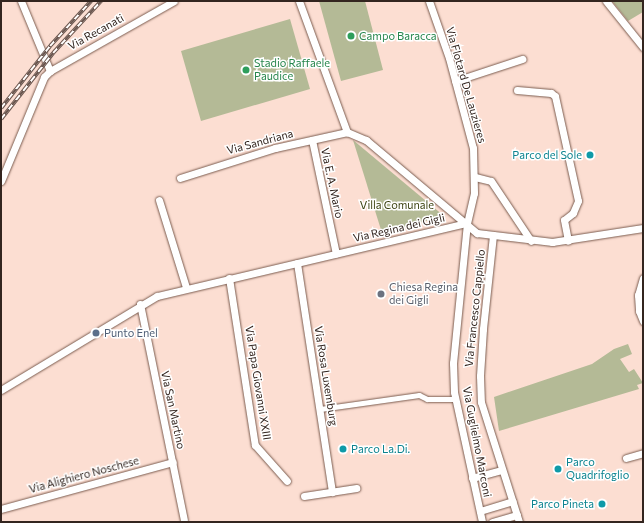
<!DOCTYPE html>
<style>
body{margin:0}
#map{position:relative;width:644px;height:523px;overflow:hidden;background:#fcded2;font-family:Commissioner,sans-serif}
div>[style]{position:absolute}
.green>*{inset:0;background:#b4ba96}
.roads{filter:drop-shadow(0 0 1px #7b5c4f) drop-shadow(0 0 1px #7b5c4f)}
.pedestrian>*{height:5px;margin:-2.5px;padding:0 2.5px;transform-origin:2.5px;border-radius:2.5px;background:#fff}
.minor>*{height:7px;margin:-3.5px;padding:0 3.5px;transform-origin:3.5px;border-radius:3.5px;background:#fff}
.rail>*{height:3.5px;margin-top:-1.75px;transform-origin:0;background:repeating-linear-gradient(90deg,#fff 0 6px,#69564f 0 12px);box-sizing:border-box;border-block:1px solid #69564f}
.dots>*{width:11px;height:11px;translate:-50% -50%;box-sizing:border-box;border:2px solid #fff;border-radius:50%}
span{translate:-50% -50%;white-space:nowrap;text-align:center;line-height:1.15;-webkit-text-stroke:3px #fff;paint-order:stroke}
.street-label{font-size:11px;color:#33251f}
.leisure-label{font-size:11px;color:#27864d}
.left{translate:0 -50%;text-align:left}
.culture-label{font-size:11px;color:#0d838f}
.right{translate:-100% -50%;text-align:right}
.park-label{font-size:11px;color:#3c4210}
.worship-label{font-size:11px;color:#5b616d}
.service-label{font-size:11px;color:#4e5e75}
.frame{position:absolute;inset:0;border:2px solid #33251f;pointer-events:none}
</style>
<div id="map">
<div class="green">
<i style="clip-path:polygon(319px 1px,365px 1px,383px 70px,341px 81px)"></i>
<i style="clip-path:polygon(612px 1px,643px 1px,643px 12px,628px 21px)"></i>
<i style="clip-path:polygon(290px 19px,310px 89px,201px 121px,181px 51px)"></i>
<i style="clip-path:polygon(353px 140px,444px 216px,382px 233px)"></i>
<i style="clip-path:polygon(628px 344px,632px 354px,620px 359px,629px 372px,634px 369px,643px 383px,637px 385px,639px 389px,499px 431px,494px 397px,592px 364px,614px 349px)"></i>
</div>
<div class="roads">
<div class="pedestrian">
<i style="left:320px;top:409px;width:100px;rotate:-8deg"></i>
<i style="left:419px;top:395px;width:9px;rotate:27deg"></i>
<i style="left:427px;top:399px;width:29px"></i>
</div>
<div class="minor">
<i style="left:21px;top:1px;width:76px;rotate:67.5deg"></i>
<i style="left:299px;top:1px;width:140px;rotate:69.9deg"></i>
<i style="left:429px;top:1px;width:60px;rotate:70.7deg"></i>
<i style="left:449px;top:58px;width:93px;rotate:75.1deg"></i>
<i style="left:473px;top:148px;width:45px;rotate:88.7deg"></i>
<i style="left:474px;top:193px;width:31px;rotate:103deg"></i>
<i style="left:467px;top:223px;width:141px;rotate:95.7deg"></i>
<i style="left:453px;top:363px;width:29px;rotate:88deg"></i>
<i style="left:454px;top:392px;width:133px;rotate:77.8deg"></i>
<i style="left:606px;top:1px;width:59px;rotate:51.2deg"></i>
<i style="left:455px;top:81px;width:71px;rotate:-18.2deg"></i>
<i style="left:517px;top:90px;width:34px;rotate:5deg"></i>
<i style="left:551px;top:93px;width:5px;rotate:37deg"></i>
<i style="left:555px;top:96px;width:107px;rotate:77.6deg"></i>
<i style="left:578px;top:201px;width:13px;rotate:113deg"></i>
<i style="left:573px;top:213px;width:11px;rotate:142deg"></i>
<i style="left:564px;top:220px;width:21px;rotate:79deg"></i>
<i style="left:312px;top:140px;width:116px;rotate:78.1deg"></i>
<i style="left:475px;top:177px;width:16px;rotate:14deg"></i>
<i style="left:491px;top:181px;width:72px;rotate:56.3deg"></i>
<i style="left:180px;top:178px;width:100px;rotate:-17.5deg"></i>
<i style="left:275px;top:148px;width:74px;rotate:-12.5deg"></i>
<i style="left:347px;top:132px;width:21px;rotate:23deg"></i>
<i style="left:366px;top:140px;width:145px;rotate:40deg"></i>
<i style="left:477px;top:233px;width:76px;rotate:6.8deg"></i>
<i style="left:552px;top:242px;width:92px;rotate:-8.7deg"></i>
<i style="left:1px;top:181px;width:113px;rotate:-67.5deg"></i>
<i style="left:44px;top:77px;width:8px;rotate:-45deg"></i>
<i style="left:50px;top:71px;width:142px;rotate:-29.4deg"></i>
<i style="left:159px;top:200px;width:91px;rotate:72.8deg"></i>
<i style="left:493px;top:235px;width:95px;rotate:96.1deg"></i>
<i style="left:483px;top:329px;width:47px;rotate:93.7deg"></i>
<i style="left:480px;top:376px;width:26px;rotate:88deg"></i>
<i style="left:481px;top:402px;width:126px;rotate:72.4deg"></i>
<i style="left:297px;top:263px;width:232px;rotate:81.3deg"></i>
<i style="left:229px;top:278px;width:169px;rotate:81.2deg"></i>
<i style="left:255px;top:445px;width:48px;rotate:48.4deg"></i>
<i style="left:643px;top:278px;width:18px;rotate:106deg"></i>
<i style="left:638px;top:295px;width:16px;rotate:86deg"></i>
<i style="left:639px;top:311px;width:11px;rotate:68deg"></i>
<i style="left:140px;top:304px;width:220px;rotate:78.5deg"></i>
<i style="left:1px;top:390px;width:182px;rotate:-31.1deg"></i>
<i style="left:157px;top:296px;width:318px;rotate:-13.3deg"></i>
<i style="left:626px;top:458px;width:18px;rotate:-16deg"></i>
<i style="left:472px;top:478px;width:31px;rotate:-15deg"></i>
<i style="left:304px;top:496px;width:53px;rotate:-8.7deg"></i>
<i style="left:1px;top:509px;width:178px;rotate:-15.3deg"></i>
<i style="left:480px;top:511px;width:34px;rotate:-17deg"></i>
<i style="left:492px;top:522px;width:26px;rotate:-16deg"></i>
</div>
</div>
<div class="rail">
<i style="left:1px;top:108px;width:79px;rotate:-51.7deg"></i>
<i style="left:50px;top:46px;width:61px;rotate:-47.7deg"></i>
<i style="left:1px;top:119px;width:84px;rotate:-51.8deg"></i>
<i style="left:53px;top:53px;width:71px;rotate:-47.3deg"></i>
</div>
<div class="dots">
<i style="left:351px;top:36px;background:#2e9e5b"></i>
<i style="left:246px;top:70px;background:#2e9e5b"></i>
<i style="left:590px;top:155px;background:#0f9aa8"></i>
<i style="left:381px;top:294px;background:#6b7280"></i>
<i style="left:96px;top:333px;background:#5c6f8a"></i>
<i style="left:343px;top:449px;background:#0f9aa8"></i>
<i style="left:558px;top:469px;background:#0f9aa8"></i>
<i style="left:602px;top:504px;background:#0f9aa8"></i>
</div>
<div class="street-label">
<span style="left:96px;top:32px;rotate:-29deg">Via Recanati</span>
<span style="left:466px;top:85px;rotate:74deg">Via Flotard De Lauzieres</span>
<span style="left:260px;top:142px;rotate:-15deg">Via Sandriana</span>
<span style="left:332px;top:183px;rotate:78deg">Via E. A. Mario</span>
<span style="left:399px;top:228px;rotate:-13deg">Via Regina dei Gigli</span>
<span style="left:475px;top:308px;rotate:-84deg">Via Francesco Cappiello</span>
<span style="left:326px;top:376px;rotate:81deg">Via Rosa Luxemburg</span>
<span style="left:258px;top:383px;rotate:81deg">Via Papa Giovanni XXIII</span>
<span style="left:173px;top:410px;rotate:78deg">Via San Martino</span>
<span style="left:477px;top:442px;rotate:79deg">Via Guglielmo Marconi</span>
<span style="left:84px;top:475px;rotate:-15deg">Via Alighiero Noschese</span>
</div>
<div class="leisure-label">
<span class="left" style="left:359px;top:36px">Campo Baracca</span>
<span class="left" style="left:254px;top:70px">Stadio Raffaele<br>Paudice</span>
</div>
<div class="culture-label">
<span class="right" style="left:582px;top:155px">Parco del Sole</span>
<span class="left" style="left:351px;top:449px">Parco La.Di.</span>
<span class="left" style="left:566px;top:469px">Parco<br>Quadrifoglio</span>
<span class="right" style="left:594px;top:504px">Parco Pineta</span>
</div>
<div class="park-label">
<span style="left:397px;top:205px">Villa Comunale</span>
</div>
<div class="worship-label">
<span class="left" style="left:389px;top:294px">Chiesa Regina<br>dei Gigli</span>
</div>
<div class="service-label">
<span class="left" style="left:104px;top:333px">Punto Enel</span>
</div>
<div class="frame"></div>
</div>
